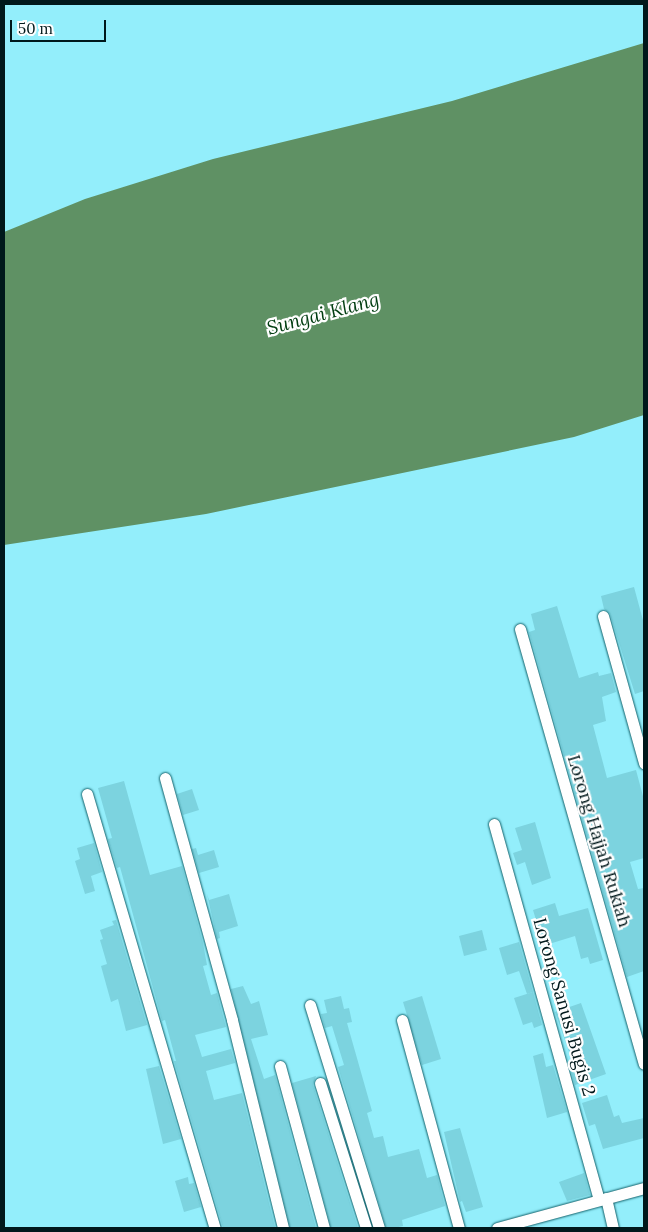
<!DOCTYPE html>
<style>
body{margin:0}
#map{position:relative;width:648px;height:1232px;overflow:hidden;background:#93eefb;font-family:Lora,serif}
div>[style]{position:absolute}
.water>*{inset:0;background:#5f9164}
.building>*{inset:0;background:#7cd3df}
.roads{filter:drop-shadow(0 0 1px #14616a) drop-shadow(0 0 1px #14616a)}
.minor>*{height:11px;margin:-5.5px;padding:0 5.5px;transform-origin:5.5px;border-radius:5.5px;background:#fff}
span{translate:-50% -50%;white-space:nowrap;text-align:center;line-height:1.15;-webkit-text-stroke:4.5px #fefefe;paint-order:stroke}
.street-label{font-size:18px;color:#00181b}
.water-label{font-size:19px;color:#013d11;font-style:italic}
.frame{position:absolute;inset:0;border:5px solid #00181b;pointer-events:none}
.scale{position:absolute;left:10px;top:20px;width:96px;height:22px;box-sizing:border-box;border:2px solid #00181b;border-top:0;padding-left:6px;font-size:15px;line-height:18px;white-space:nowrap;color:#00181b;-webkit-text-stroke:4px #fefefe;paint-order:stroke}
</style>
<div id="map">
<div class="water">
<i style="clip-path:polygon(644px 43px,644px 415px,574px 437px,206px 514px,4px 545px,4px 232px,85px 199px,213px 159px,452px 101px)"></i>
</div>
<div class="building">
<i style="clip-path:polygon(634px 587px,644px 624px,644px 691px,635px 694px,610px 614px,604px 609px,601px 596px)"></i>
<i style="clip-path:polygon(557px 606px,579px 678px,598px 672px,599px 676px,611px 673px,616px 692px,602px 697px,606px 721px,593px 725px,607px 778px,636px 770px,644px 800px,644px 858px,630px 862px,638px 889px,644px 888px,644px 971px,627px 977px,529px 632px,535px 630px,531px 614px)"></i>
<i style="clip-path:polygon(124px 781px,150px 875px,182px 866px,203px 943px,207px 965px,203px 966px,211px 995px,217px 993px,226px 1027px,195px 1035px,202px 1057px,231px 1049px,235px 1063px,206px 1071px,214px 1100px,242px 1093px,275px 1227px,223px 1228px,174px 1061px,176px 1061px,165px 1020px,162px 1021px,120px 867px,117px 868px,108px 839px,112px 838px,98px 788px)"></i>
<i style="clip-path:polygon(192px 789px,199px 810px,183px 815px,177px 794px)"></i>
<i style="clip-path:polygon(535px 822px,551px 878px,532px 885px,525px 862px,517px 865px,513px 853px,522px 850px,515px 828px)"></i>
<i style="clip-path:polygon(94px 843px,102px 872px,91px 876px,95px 891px,85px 894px,75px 861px,80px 859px,77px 848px)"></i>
<i style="clip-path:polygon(196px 848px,198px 855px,214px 850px,219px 867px,199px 873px,192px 849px)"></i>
<i style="clip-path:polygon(207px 894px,209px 900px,229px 894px,238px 926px,219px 932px,220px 938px,217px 939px)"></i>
<i style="clip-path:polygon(555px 903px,559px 916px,588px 908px,603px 960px,590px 964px,588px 957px,581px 959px,575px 936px,549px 944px,548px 938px,542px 940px,533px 910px)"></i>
<i style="clip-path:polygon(116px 920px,147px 1025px,126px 1031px,118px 999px,111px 1002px,101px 966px,107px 964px,100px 940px,103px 939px,100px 930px,114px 925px,112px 921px)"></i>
<i style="clip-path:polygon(482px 930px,487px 950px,464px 956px,459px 936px)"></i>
<i style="clip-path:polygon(519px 942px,533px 992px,527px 994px,519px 971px,507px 975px,499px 948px)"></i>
<i style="clip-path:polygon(243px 986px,251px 1004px,259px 1001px,268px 1035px,251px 1039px,264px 1079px,275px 1075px,316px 1228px,290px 1228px,231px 989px)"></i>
<i style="clip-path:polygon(533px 992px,542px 1025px,534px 1028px,532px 1022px,523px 1025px,514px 998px)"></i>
<i style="clip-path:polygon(341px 996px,344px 1009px,349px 1008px,352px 1022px,347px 1023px,372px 1111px,367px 1113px,374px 1138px,383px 1136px,388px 1157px,419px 1149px,427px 1178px,437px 1175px,445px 1206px,402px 1220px,403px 1226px,394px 1228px,386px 1228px,338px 1067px,344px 1065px,332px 1026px,325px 1028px,321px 1014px,327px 1013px,324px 1000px)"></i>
<i style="clip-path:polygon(422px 996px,441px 1059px,422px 1065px,403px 1002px)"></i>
<i style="clip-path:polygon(581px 1003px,606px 1074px,575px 1085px,568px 1061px,572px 1060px,555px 1012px)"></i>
<i style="clip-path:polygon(543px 1053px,546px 1067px,553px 1065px,567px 1112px,547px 1118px,533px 1056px)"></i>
<i style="clip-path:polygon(159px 1066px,181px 1139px,163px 1144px,146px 1069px)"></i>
<i style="clip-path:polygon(316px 1076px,313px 1085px,358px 1228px,331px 1228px,292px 1083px)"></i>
<i style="clip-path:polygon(607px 1095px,614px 1117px,619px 1115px,622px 1123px,644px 1118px,644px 1138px,603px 1149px,595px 1124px,589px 1126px,582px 1103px)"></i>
<i style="clip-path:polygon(460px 1128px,483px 1207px,466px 1212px,462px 1201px,460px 1202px,444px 1132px)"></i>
<i style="clip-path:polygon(584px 1173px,590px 1195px,567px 1201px,559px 1182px)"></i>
<i style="clip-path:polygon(188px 1177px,189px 1184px,194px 1183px,201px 1207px,184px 1212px,175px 1181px)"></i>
</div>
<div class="roads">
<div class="minor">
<i style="left:603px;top:616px;width:153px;rotate:74.4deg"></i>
<i style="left:520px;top:629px;width:452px;rotate:74.1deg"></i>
<i style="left:165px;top:778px;width:251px;rotate:74.5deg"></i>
<i style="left:232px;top:1020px;width:214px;rotate:76.2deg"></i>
<i style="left:87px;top:794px;width:452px;rotate:73.6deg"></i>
<i style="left:494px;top:824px;width:390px;rotate:74.4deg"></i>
<i style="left:310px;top:1005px;width:233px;rotate:72.8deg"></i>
<i style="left:402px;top:1020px;width:216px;rotate:74.7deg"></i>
<i style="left:280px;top:1066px;width:168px;rotate:74.8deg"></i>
<i style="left:320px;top:1083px;width:152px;rotate:72.4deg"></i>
<i style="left:606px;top:1198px;width:31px;rotate:77deg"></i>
<i style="left:497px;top:1228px;width:152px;rotate:-15.2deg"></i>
</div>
</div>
<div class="street-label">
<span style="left:599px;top:841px;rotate:73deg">Lorong Hajjah Rukiah</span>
<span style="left:564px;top:1007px;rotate:74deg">Lorong Sanusi Bugis 2</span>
</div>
<div class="water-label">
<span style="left:323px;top:314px;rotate:-15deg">Sungai Klang</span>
</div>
<div class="frame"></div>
<div class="scale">50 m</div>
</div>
